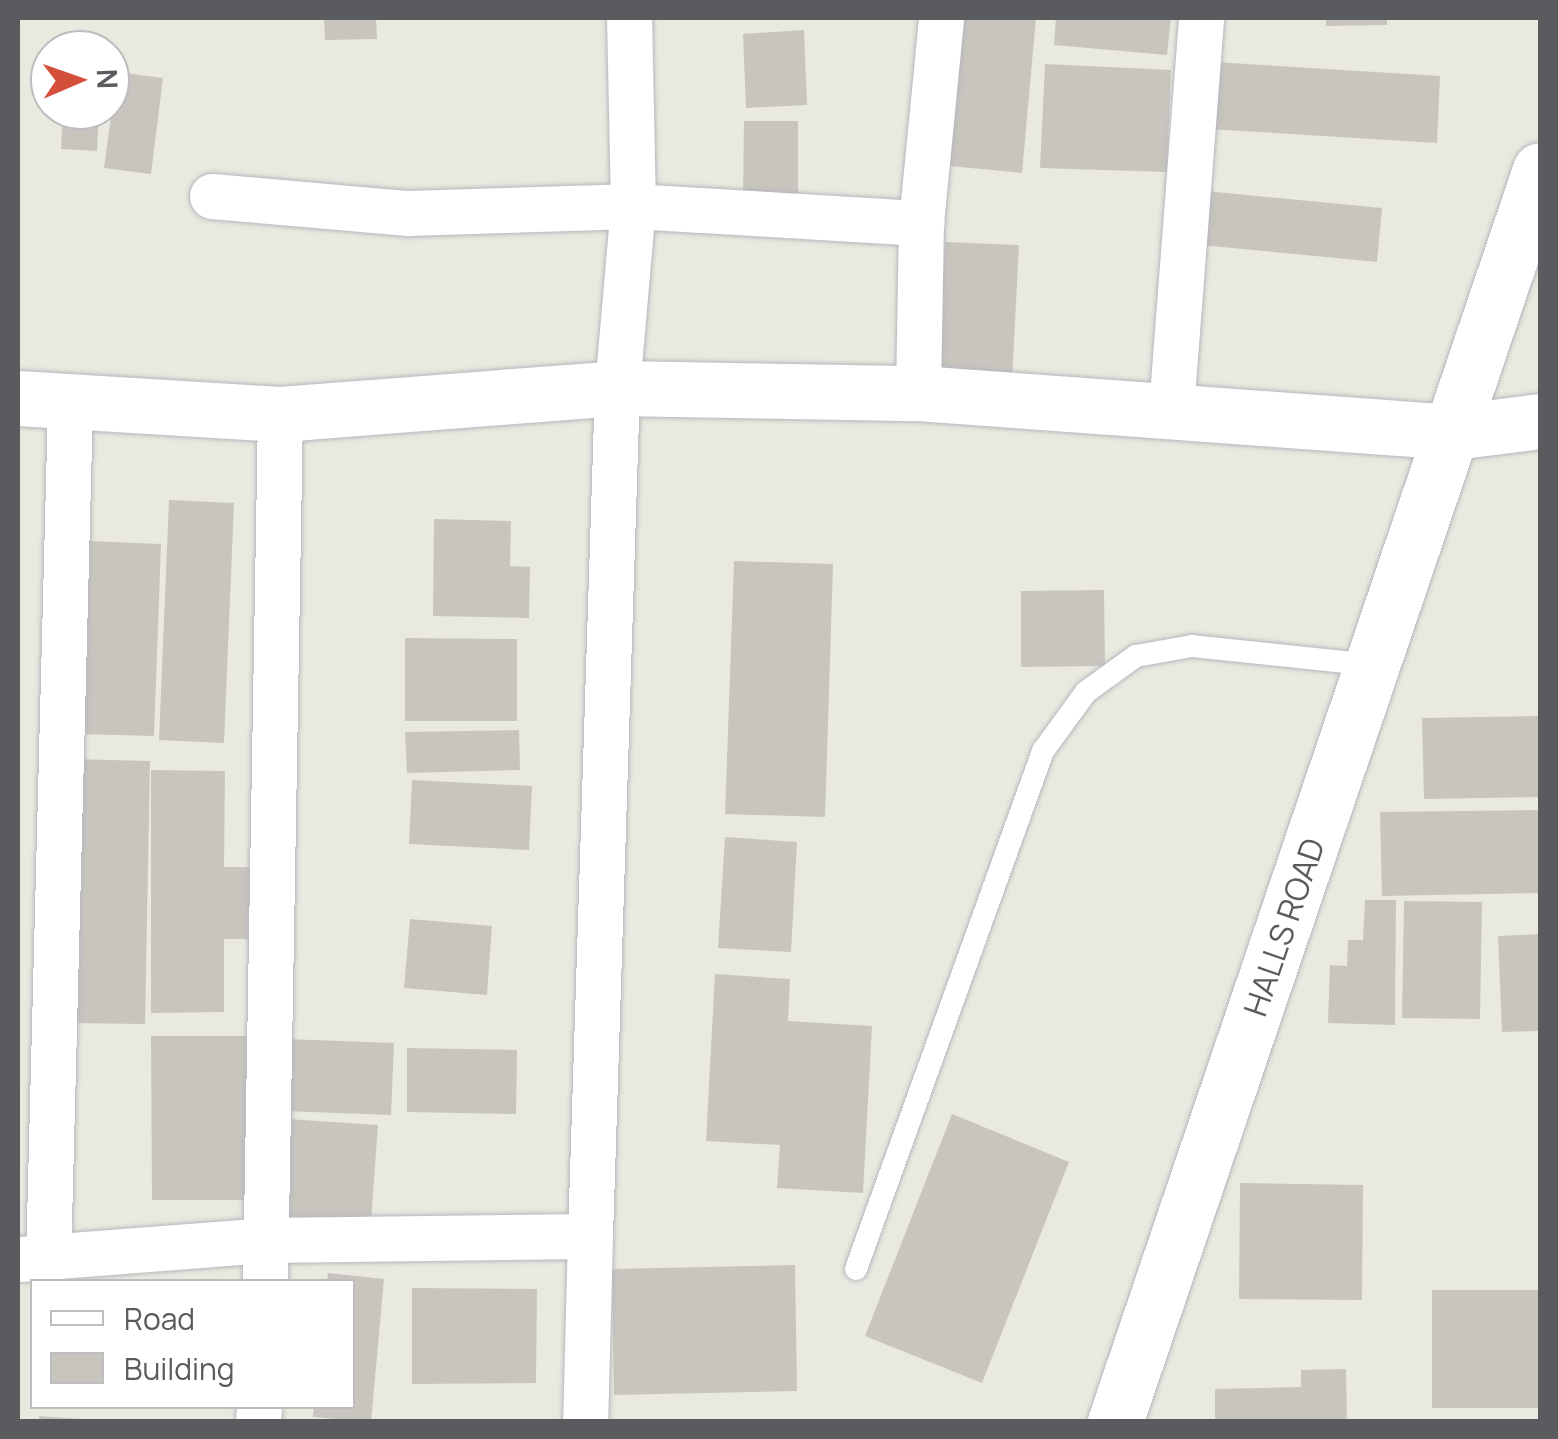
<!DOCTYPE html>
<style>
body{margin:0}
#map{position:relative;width:1558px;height:1439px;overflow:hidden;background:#eae9e0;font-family:Manrope,sans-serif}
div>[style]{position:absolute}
.building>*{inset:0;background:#c8c5bf}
.roads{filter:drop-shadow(0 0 2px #b6b7bc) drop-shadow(0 0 2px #b6b7bc)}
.lane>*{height:22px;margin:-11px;padding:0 11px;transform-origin:11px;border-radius:11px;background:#fff}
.street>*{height:45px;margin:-22.5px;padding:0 22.5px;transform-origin:22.5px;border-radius:22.5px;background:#fff}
.secondary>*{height:55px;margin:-27.5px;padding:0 27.5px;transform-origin:27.5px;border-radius:27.5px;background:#fff}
span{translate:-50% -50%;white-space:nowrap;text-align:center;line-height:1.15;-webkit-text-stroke:9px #fff;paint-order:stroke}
.street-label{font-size:32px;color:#595b5f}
.frame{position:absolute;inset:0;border:20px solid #595b5f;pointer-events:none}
.legend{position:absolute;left:30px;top:1279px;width:325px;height:130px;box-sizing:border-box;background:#fff;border:2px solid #bdbdbf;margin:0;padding:12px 18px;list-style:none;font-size:30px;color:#595b5f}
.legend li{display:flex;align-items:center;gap:20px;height:50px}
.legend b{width:50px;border:2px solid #bdbdbf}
.north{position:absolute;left:30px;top:30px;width:100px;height:100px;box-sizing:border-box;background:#fff;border:2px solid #bdbdbf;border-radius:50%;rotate:88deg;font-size:28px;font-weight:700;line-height:40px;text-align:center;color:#595b5f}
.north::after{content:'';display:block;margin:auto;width:35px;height:45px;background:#d5503b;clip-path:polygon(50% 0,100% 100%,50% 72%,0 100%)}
</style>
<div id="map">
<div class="building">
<i style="clip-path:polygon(324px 18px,376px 18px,377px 39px,325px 40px)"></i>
<i style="clip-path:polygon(962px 18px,1036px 18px,1022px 173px,949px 166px)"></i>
<i style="clip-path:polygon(1056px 18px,1171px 18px,1167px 55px,1054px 45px)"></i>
<i style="clip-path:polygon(1326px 18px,1387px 18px,1387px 25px,1326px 26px)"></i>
<i style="clip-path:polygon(804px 30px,807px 105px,746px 108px,743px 34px)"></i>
<i style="clip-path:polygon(66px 43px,101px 44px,101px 50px,65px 50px)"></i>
<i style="clip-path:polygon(1214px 62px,1440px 76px,1437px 143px,1209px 129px)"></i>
<i style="clip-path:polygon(1045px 64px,1171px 70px,1167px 172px,1040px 168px)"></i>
<i style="clip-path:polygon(117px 72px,163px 78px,151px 174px,104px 168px)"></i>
<i style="clip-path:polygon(63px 110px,99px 110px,97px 151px,61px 149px)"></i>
<i style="clip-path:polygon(744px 121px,798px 121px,798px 200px,743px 200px)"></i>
<i style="clip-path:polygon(1195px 190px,1382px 208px,1377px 262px,1191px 244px)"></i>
<i style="clip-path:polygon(945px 242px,1019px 245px,1012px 380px,938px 376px)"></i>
<i style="clip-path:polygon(169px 500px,234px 503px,224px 743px,159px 740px)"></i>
<i style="clip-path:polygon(434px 519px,511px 521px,510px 566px,530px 567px,529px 618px,433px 616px)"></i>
<i style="clip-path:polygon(88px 541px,161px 544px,154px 736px,81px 734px)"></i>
<i style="clip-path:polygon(734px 561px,833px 564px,825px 817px,725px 814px)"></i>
<i style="clip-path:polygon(1104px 590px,1105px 666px,1021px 667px,1021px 591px)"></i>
<i style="clip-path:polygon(405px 638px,517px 639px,517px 721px,405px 721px)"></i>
<i style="clip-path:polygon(1539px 716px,1540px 797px,1424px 799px,1422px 718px)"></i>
<i style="clip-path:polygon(519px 730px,520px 770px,407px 773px,405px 732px)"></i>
<i style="clip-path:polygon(70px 759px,150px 761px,145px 1024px,66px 1023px)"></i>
<i style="clip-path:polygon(151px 770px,225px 771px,224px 867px,251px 867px,251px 939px,224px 939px,224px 1012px,151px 1013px)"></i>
<i style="clip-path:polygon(412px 780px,532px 786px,529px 850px,409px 844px)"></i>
<i style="clip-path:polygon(1540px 810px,1540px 893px,1382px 896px,1380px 812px)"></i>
<i style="clip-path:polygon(725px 837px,797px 842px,791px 952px,718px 948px)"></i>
<i style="clip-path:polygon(1365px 900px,1396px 900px,1395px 1025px,1328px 1023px,1330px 965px,1347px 966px,1348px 940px,1363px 940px)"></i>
<i style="clip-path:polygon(1404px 901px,1482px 902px,1480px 1019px,1402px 1018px)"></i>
<i style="clip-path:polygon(410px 919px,492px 926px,487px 995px,404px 988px)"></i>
<i style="clip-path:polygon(1540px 934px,1540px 1031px,1502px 1032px,1498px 936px)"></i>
<i style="clip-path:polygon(715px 974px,790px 979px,788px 1021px,872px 1026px,863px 1193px,777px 1188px,780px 1145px,706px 1141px)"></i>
<i style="clip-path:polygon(151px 1036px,258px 1036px,257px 1200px,152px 1200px)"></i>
<i style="clip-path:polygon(286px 1039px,394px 1043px,391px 1115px,284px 1111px)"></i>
<i style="clip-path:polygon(407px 1048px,517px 1050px,516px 1114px,407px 1112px)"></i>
<i style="clip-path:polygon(952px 1114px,1069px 1162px,982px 1383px,865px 1336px)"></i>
<i style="clip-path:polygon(288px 1119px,378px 1125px,371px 1221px,282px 1216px)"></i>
<i style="clip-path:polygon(1240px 1183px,1363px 1185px,1362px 1300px,1239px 1299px)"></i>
<i style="clip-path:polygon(795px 1265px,797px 1391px,614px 1395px,612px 1269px)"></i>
<i style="clip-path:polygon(328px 1273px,384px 1279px,371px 1422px,313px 1417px,314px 1406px,352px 1406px,352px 1282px,327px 1282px)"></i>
<i style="clip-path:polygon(412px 1288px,537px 1289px,536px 1383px,412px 1384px)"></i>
<i style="clip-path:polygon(1432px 1290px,1539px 1290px,1538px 1408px,1432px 1408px)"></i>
<i style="clip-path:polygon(1346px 1369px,1347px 1422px,1215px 1422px,1215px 1389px,1301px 1387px,1301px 1370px)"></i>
<i style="clip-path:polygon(39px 1416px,79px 1419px,78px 1422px,39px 1422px)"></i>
</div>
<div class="roads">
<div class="lane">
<i style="left:856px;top:1269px;width:551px;rotate:-70.15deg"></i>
<i style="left:1043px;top:751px;width:73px;rotate:-53.9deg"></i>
<i style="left:1086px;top:692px;width:62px;rotate:-35.8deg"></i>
<i style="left:1136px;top:656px;width:57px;rotate:-10.1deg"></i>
<i style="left:1192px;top:646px;width:182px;rotate:6deg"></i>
</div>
<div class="street">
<i style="left:212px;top:196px;width:197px;rotate:5deg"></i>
<i style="left:408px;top:213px;width:225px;rotate:-1.8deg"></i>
<i style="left:633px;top:206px;width:289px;rotate:3.4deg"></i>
<i style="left:918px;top:393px;width:170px;rotate:-89deg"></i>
<i style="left:921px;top:223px;width:206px;rotate:-84.4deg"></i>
<i style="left:1171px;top:409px;width:392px;rotate:-85.6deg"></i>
<i style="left:590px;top:1236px;width:848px;rotate:-88.18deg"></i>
<i style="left:617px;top:388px;width:183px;rotate:-85deg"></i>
<i style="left:633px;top:206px;width:188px;rotate:-91.2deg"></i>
<i style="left:19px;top:1259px;width:250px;rotate:-4.4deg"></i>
<i style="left:268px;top:1240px;width:322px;rotate:-0.7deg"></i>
<i style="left:590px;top:1236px;width:186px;rotate:91.5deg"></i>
<i style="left:48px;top:1261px;width:860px;rotate:-88.53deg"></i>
<i style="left:265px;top:1282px;width:868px;rotate:-89.01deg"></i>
<i style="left:258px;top:1422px;width:16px;rotate:-86deg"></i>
</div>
<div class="secondary">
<i style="left:18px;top:398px;width:262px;rotate:3.5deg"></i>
<i style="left:280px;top:414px;width:338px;rotate:-4.4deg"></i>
<i style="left:617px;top:388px;width:301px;rotate:1deg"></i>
<i style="left:918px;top:393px;width:537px;rotate:4.16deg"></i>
<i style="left:1454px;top:432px;width:87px;rotate:-7.3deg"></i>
<i style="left:1115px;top:1422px;width:1322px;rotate:-71.25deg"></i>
</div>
</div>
<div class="street-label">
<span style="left:1284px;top:927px;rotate:-71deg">HALLS ROAD</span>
</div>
<div class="frame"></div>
<ul class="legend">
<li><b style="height:12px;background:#fff"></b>Road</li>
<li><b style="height:28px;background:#c8c5bf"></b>Building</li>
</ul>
<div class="north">N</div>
</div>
